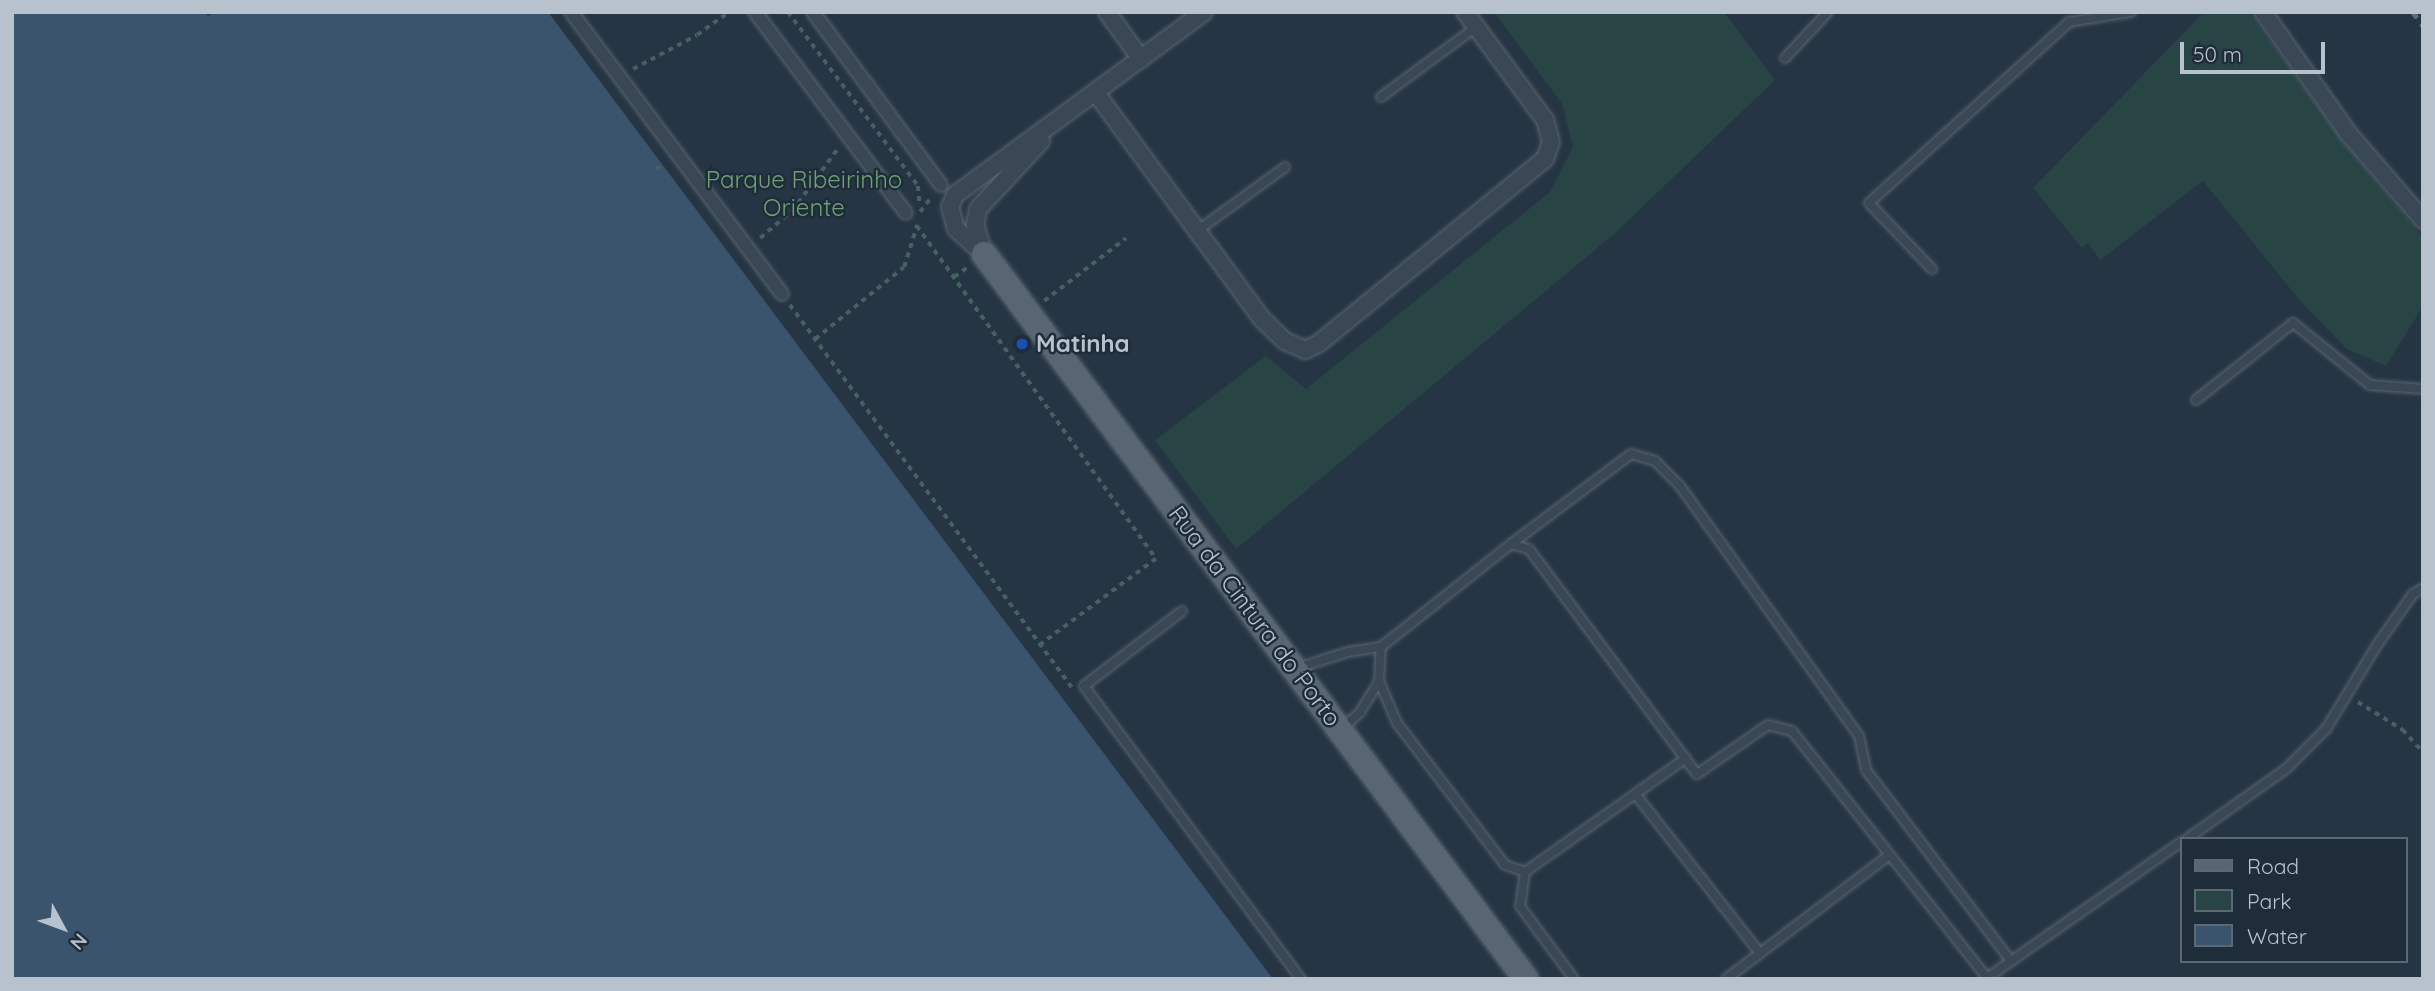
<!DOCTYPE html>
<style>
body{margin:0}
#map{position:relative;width:2435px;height:991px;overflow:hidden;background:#263544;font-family:Quicksand,sans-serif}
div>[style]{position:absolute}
.green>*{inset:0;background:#284445}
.water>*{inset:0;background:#3b546d}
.path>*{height:3.5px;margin-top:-1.75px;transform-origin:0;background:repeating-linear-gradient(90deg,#466161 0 5px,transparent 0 10px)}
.roads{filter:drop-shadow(0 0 2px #596571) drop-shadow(0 0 2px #596571)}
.service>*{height:8px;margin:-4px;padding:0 4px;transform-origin:4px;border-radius:4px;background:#3a4754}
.pedestrian>*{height:12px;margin:-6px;padding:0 6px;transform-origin:6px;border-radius:6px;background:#3a4754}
.minor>*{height:16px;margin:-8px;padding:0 8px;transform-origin:8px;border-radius:8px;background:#3a4754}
.primary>*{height:24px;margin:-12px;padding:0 12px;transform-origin:12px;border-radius:12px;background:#586673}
.rail>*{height:5px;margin-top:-2.5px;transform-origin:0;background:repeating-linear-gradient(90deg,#5c6b7b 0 7px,transparent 0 14px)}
.dots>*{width:19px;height:19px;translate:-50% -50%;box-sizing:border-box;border:4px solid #1f2c39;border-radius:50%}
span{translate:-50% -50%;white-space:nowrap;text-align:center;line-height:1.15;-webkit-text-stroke:5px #1f2c39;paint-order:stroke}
.park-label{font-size:24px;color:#6e9f75}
.poi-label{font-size:24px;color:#b8c2cd;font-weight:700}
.left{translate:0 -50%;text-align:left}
.street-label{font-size:24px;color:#b8c2cd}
.frame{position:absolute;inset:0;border:14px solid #b8c2cd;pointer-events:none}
.legend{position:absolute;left:2180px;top:837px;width:228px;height:126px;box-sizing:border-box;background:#1f2c39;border:2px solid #5c6874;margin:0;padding:9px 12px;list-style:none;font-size:21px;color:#b8c2cd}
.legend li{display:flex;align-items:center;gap:14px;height:35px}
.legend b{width:35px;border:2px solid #5c6874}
.north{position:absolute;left:28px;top:893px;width:70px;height:70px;-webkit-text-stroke:5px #1f2c39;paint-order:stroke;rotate:131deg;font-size:19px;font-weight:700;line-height:28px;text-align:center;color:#b8c2cd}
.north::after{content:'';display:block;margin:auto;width:24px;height:32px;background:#b8c2cd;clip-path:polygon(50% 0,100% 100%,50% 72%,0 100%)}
.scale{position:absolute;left:2180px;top:42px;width:145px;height:32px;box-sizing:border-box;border:4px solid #b8c2cd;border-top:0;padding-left:9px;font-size:21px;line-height:24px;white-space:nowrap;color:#b8c2cd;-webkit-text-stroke:5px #1f2c39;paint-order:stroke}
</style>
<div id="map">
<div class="green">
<i style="clip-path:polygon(1494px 12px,1724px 12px,1775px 80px,1614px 234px,1236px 549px,1155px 440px,1266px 356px,1306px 389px,1550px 192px,1573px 147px,1562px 104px)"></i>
<i style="clip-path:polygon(2204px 12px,2249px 12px,2344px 143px,2423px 237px,2423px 306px,2386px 366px,2347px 349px,2302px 303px,2203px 181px,2100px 260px,2088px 243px,2082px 248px,2033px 188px)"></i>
</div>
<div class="water">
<i style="clip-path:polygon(12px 12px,205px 12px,208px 16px,214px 12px,548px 12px,1273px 979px,12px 979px)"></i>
</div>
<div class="path">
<i style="left:788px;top:12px;width:217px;rotate:53.2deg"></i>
<i style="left:918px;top:186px;width:18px;rotate:84deg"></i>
<i style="left:633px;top:69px;width:72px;rotate:-28deg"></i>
<i style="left:697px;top:35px;width:39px;rotate:-36deg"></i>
<i style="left:656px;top:169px;width:8px;rotate:-30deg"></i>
<i style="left:920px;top:212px;width:20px;rotate:-53deg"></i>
<i style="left:917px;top:226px;width:410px;rotate:54.3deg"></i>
<i style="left:1156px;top:559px;width:144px;rotate:143.4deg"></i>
<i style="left:760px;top:238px;width:42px;rotate:-40.2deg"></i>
<i style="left:792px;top:211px;width:79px;rotate:-53.7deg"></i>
<i style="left:954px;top:277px;width:19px;rotate:-36deg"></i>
<i style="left:1044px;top:301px;width:103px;rotate:-37.5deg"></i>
<i style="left:790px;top:305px;width:475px;rotate:53.6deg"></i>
<i style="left:815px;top:339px;width:114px;rotate:-39deg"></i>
<i style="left:904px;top:267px;width:44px;rotate:-72.8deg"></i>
<i style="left:2358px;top:702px;width:53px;rotate:31.9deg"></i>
<i style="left:2403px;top:730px;width:30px;rotate:48deg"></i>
</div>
<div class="roads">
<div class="service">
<i style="left:1785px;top:58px;width:63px;rotate:-46.9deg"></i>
<i style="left:1381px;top:97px;width:118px;rotate:-36.4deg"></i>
<i style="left:1197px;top:231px;width:109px;rotate:-36deg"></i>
<i style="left:1932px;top:269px;width:91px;rotate:-133.7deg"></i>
<i style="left:1869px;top:203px;width:270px;rotate:-42.1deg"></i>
<i style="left:2069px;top:22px;width:63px;rotate:-9.2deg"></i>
<i style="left:2196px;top:400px;width:124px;rotate:-38.4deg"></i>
<i style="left:2293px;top:323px;width:99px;rotate:38.8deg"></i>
<i style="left:2370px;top:385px;width:53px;rotate:4.3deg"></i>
<i style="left:1511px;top:544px;width:150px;rotate:-36.9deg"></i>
<i style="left:1631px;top:454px;width:25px;rotate:16deg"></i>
<i style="left:1655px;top:461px;width:35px;rotate:45deg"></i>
<i style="left:1680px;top:486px;width:307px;rotate:54.4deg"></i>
<i style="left:1859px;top:736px;width:35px;rotate:78deg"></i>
<i style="left:1866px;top:770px;width:240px;rotate:52.8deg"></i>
<i style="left:1182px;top:611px;width:123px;rotate:142.6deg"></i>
<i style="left:1084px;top:686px;width:365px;rotate:53.5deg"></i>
<i style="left:1297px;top:668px;width:53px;rotate:-17.4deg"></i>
<i style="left:1348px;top:652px;width:33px;rotate:-9deg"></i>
<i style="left:1381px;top:647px;width:166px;rotate:-38.4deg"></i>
<i style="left:1511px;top:544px;width:19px;rotate:16deg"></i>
<i style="left:1529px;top:549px;width:281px;rotate:53.3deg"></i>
<i style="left:1697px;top:774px;width:86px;rotate:-34.6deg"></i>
<i style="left:1768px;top:725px;width:25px;rotate:14deg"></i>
<i style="left:1792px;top:731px;width:315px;rotate:51.7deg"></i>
<i style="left:1987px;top:978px;width:237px;rotate:-35deg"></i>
<i style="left:1379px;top:681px;width:46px;rotate:66.8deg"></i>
<i style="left:1397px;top:723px;width:178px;rotate:52.7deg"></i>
<i style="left:1505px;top:865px;width:21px;rotate:19deg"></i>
<i style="left:1525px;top:872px;width:197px;rotate:-35.3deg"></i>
<i style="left:1342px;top:729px;width:25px;rotate:-43deg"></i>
<i style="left:1360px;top:712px;width:36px;rotate:-58deg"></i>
<i style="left:1379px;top:681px;width:34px;rotate:-87deg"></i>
<i style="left:1636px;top:795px;width:201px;rotate:51.9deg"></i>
<i style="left:2187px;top:839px;width:121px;rotate:-35.3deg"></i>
<i style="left:2286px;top:769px;width:57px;rotate:-45deg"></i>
<i style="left:2326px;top:729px;width:98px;rotate:-58.7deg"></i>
<i style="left:2377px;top:645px;width:62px;rotate:-54.8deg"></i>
<i style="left:2413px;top:594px;width:12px;rotate:-31deg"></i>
<i style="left:1525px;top:872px;width:34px;rotate:98deg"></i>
<i style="left:1520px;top:906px;width:91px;rotate:53.5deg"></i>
<i style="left:1726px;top:979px;width:203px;rotate:-37.2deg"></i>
</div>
<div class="pedestrian">
<i style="left:571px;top:12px;width:352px;rotate:53.2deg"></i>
<i style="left:755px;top:12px;width:251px;rotate:53.1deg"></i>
<i style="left:813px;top:12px;width:215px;rotate:53.5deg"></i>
</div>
<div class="minor">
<i style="left:1107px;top:12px;width:58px;rotate:54.1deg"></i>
<i style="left:2263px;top:12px;width:148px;rotate:54.9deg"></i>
<i style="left:2348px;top:133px;width:115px;rotate:49.2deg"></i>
<i style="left:1096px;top:93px;width:280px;rotate:53.7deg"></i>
<i style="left:1262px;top:319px;width:32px;rotate:44deg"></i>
<i style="left:1285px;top:341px;width:22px;rotate:24deg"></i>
<i style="left:1305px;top:350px;width:14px;rotate:-25deg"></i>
<i style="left:1318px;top:344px;width:293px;rotate:-39.2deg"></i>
<i style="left:1545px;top:159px;width:18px;rotate:-71deg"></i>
<i style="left:1551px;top:142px;width:23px;rotate:-105deg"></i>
<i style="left:1545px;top:120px;width:134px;rotate:-126.5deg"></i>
<i style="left:984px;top:254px;width:38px;rotate:-138deg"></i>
<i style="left:956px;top:229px;width:23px;rotate:-105deg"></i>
<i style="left:950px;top:207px;width:13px;rotate:-67deg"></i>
<i style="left:955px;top:195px;width:309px;rotate:-36.3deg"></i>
<i style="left:984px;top:254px;width:30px;rotate:-107deg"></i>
<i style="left:975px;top:225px;width:16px;rotate:-79deg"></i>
<i style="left:978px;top:209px;width:93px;rotate:-47.2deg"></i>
</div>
<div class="primary">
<i style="left:984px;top:254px;width:905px;rotate:53.22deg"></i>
</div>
</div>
<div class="rail">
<i style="left:2413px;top:12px;width:17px;rotate:54deg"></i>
</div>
<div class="dots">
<i style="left:1022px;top:344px;background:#1a4fb4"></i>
</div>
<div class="park-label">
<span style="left:804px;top:194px">Parque Ribeirinho<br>Oriente</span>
</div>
<div class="poi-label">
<span class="left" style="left:1036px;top:344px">Matinha</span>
</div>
<div class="street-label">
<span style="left:1255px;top:616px;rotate:53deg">Rua da Cintura do Porto</span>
</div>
<div class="frame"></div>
<ul class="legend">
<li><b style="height:9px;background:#586673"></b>Road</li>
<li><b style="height:19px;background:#284445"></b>Park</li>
<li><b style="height:19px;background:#3b546d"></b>Water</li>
</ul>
<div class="north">N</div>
<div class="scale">50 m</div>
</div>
